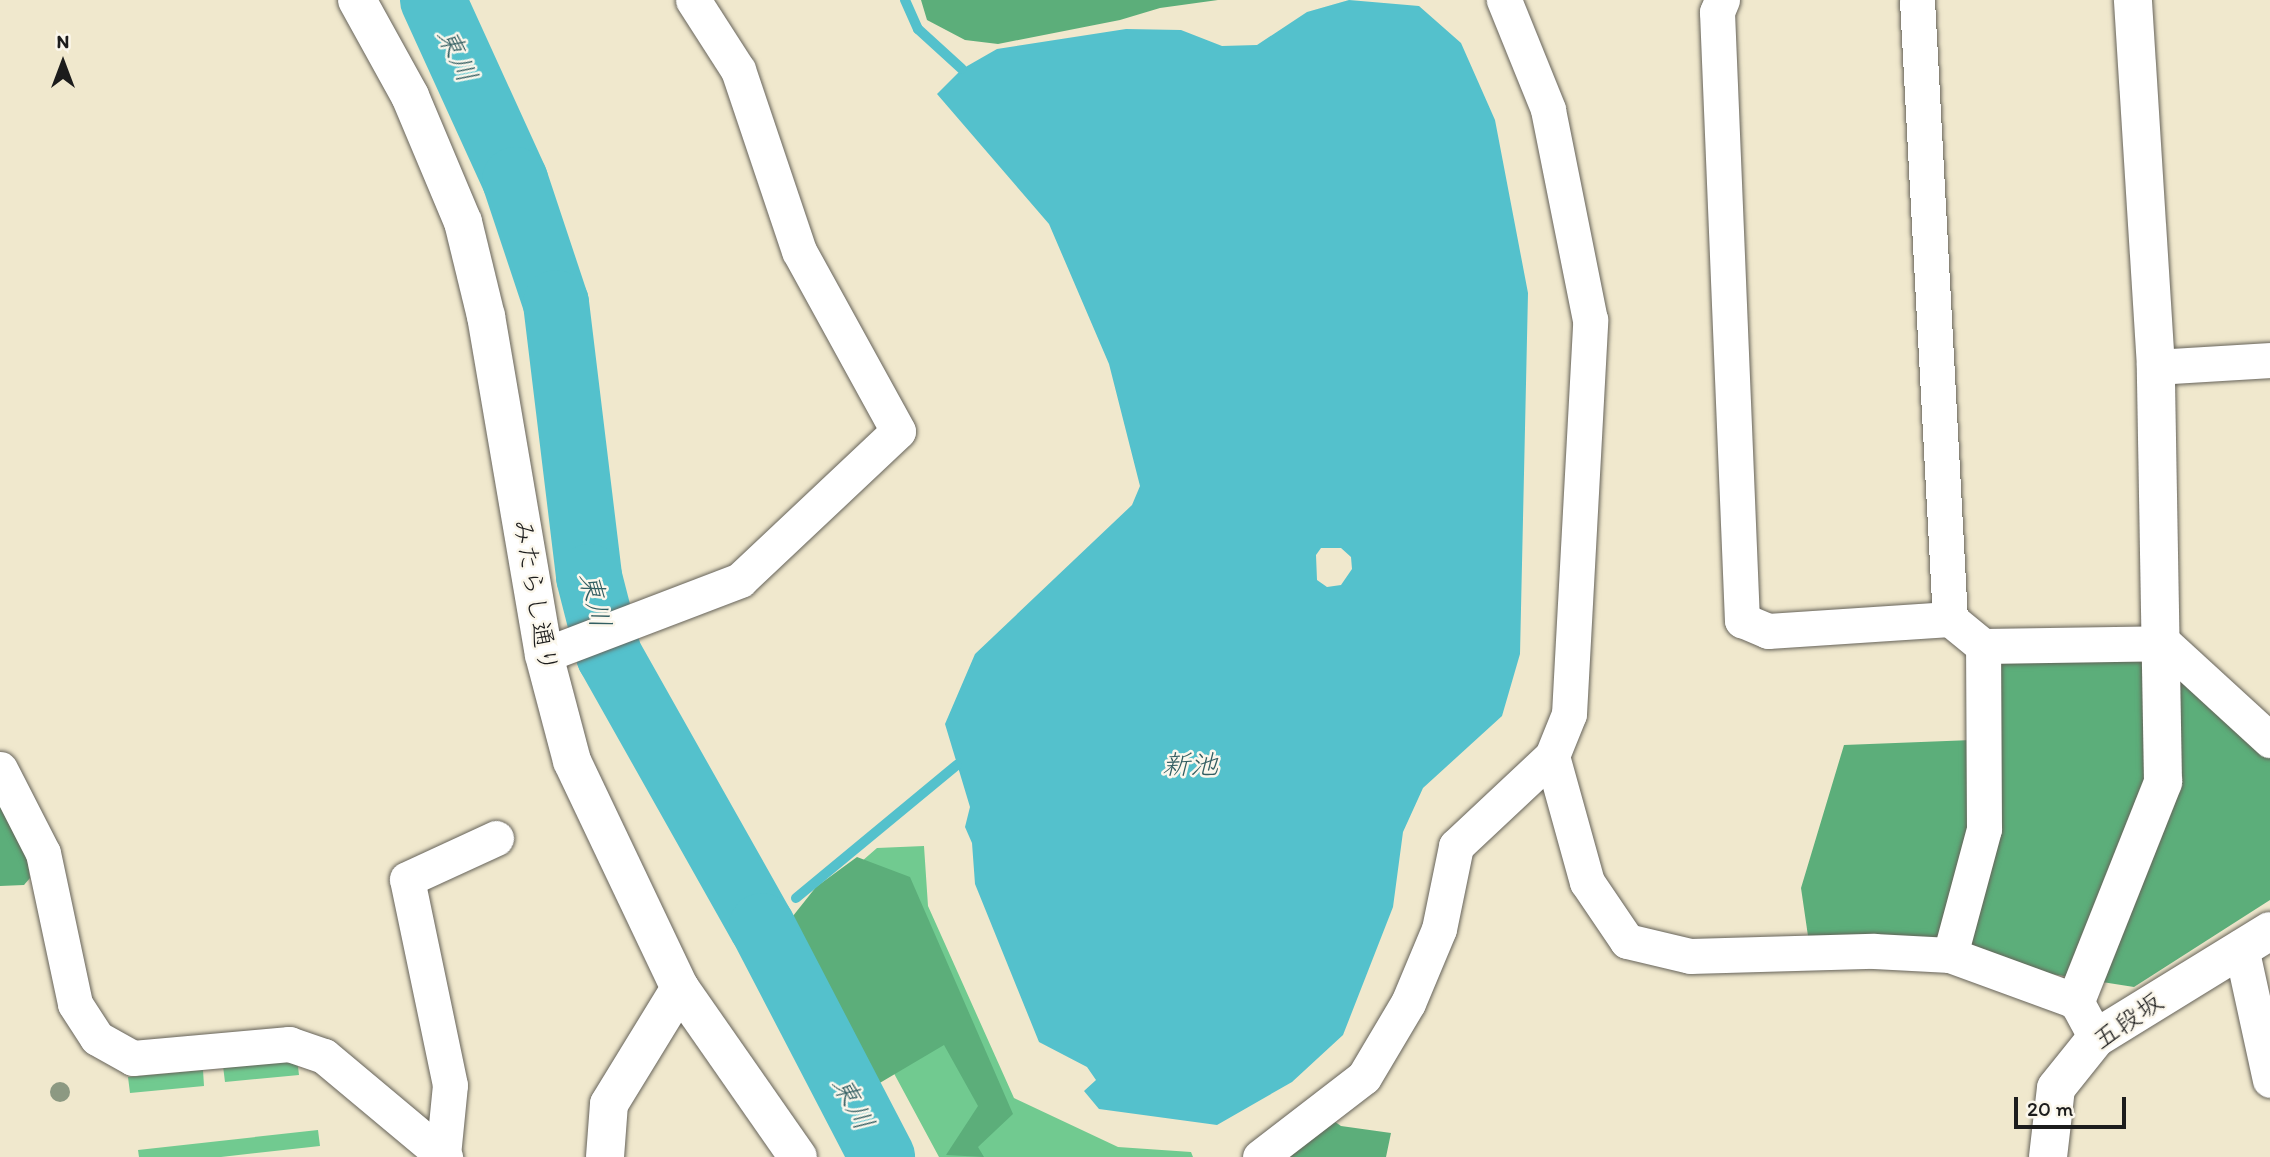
<!DOCTYPE html>
<meta charset="utf-8">
<style>
body{margin:0}
#map{position:relative;width:2270px;height:1157px;overflow:hidden;background:#f0e8cd;font-family:Itim,"Klee One",sans-serif}
div>[style]{position:absolute}
.green>*{inset:0;background:#71ca90}
.forest>*{inset:0;background:#5cae7a}
.water>*{inset:0;background:#54c1cc}
.stream>*{height:10px;margin:-5px;padding:0 5px;transform-origin:5px;border-radius:5px;background:#54c1cc}
.river>*{height:66px;margin:-33px;padding:0 33px;transform-origin:33px;border-radius:33px;background:#54c1cc}
.roads{filter:drop-shadow(0 0 2px #66635a) drop-shadow(0 0 2px #66635a)}
.street>*{height:35px;margin:-17.5px;padding:0 17.5px;transform-origin:17.5px;border-radius:17.5px;background:#fff}
.secondary>*{height:38px;margin:-19px;padding:0 19px;transform-origin:19px;border-radius:19px;background:#fff}
.trees>*{width:20px;height:20px;margin:-10px;border-radius:50%;background:#8c9982}
span{translate:-50% -50%;white-space:nowrap;text-align:center;line-height:1.15;-webkit-text-stroke:5px #fbf7ec;paint-order:stroke}
.street-label{font-size:26px;color:#1c1c1c}
.water-label{font-size:28px;color:#325e62;font-style:italic}
.north{position:absolute;left:28px;top:28px;width:70px;height:70px;-webkit-text-stroke:5px #fbf7ec;paint-order:stroke;rotate:0deg;font-size:19px;font-weight:700;line-height:28px;text-align:center;color:#1c1c1c}
.north::after{content:'';display:block;margin:auto;width:24px;height:32px;background:#1c1c1c;clip-path:polygon(50% 0,100% 100%,50% 72%,0 100%)}
.scale{position:absolute;left:2014px;top:1097px;width:112px;height:32px;box-sizing:border-box;border:4px solid #1c1c1c;border-top:0;padding-left:9px;font-size:21px;line-height:24px;white-space:nowrap;color:#1c1c1c;-webkit-text-stroke:5px #fbf7ec;paint-order:stroke}
</style>
<div id="map">
<div class="green">
<i style="clip-path:polygon(924px 846px,928px 906px,1014px 1098px,1118px 1147px,1191px 1152px,1193px 1157px,939px 1157px,806px 910px,877px 848px)"></i>
<i style="clip-path:polygon(297px 1059px,299px 1075px,225px 1082px,223px 1066px)"></i>
<i style="clip-path:polygon(203px 1070px,204px 1086px,130px 1093px,128px 1077px)"></i>
<i style="clip-path:polygon(318px 1130px,320px 1146px,221px 1157px,139px 1157px,138px 1150px)"></i>
</div>
<div class="forest">
<i style="clip-path:polygon(921px 0,1218px 0,1160px 8px,1120px 20px,998px 44px,965px 40px,927px 20px)"></i>
<i style="clip-path:polygon(2150px 656px,2254px 732px,2270px 758px,2270px 900px,2134px 987px,1808px 936px,1801px 888px,1844px 745px,1998px 739px,2000px 657px)"></i>
<i style="clip-path:polygon(0 804px,27px 856px,30px 878px,24px 885px,0 886px)"></i>
<i style="clip-path:polygon(857px 857px,910px 877px,1013px 1114px,978px 1147px,984px 1157px,946px 1155px,978px 1106px,944px 1045px,878px 1084px,785px 926px,816px 887px)"></i>
<i style="clip-path:polygon(1331px 1119px,1341px 1126px,1391px 1133px,1386px 1157px,1278px 1157px)"></i>
</div>
<div class="water">
<i style="clip-path:polygon(evenodd,1349px 0,1419px 6px,1461px 43px,1495px 120px,1528px 293px,1520px 654px,1502px 716px,1423px 788px,1403px 832px,1393px 907px,1343px 1035px,1292px 1082px,1217px 1125px,1099px 1109px,1084px 1091px,1096px 1080px,1087px 1067px,1039px 1042px,975px 884px,972px 843px,965px 827px,970px 807px,945px 724px,975px 654px,1132px 505px,1140px 486px,1109px 364px,1049px 224px,937px 94px,962px 69px,997px 49px,1126px 29px,1181px 30px,1222px 46px,1257px 45px,1307px 12px,1349px 0,1321px 548px,1341px 548px,1351px 557px,1352px 569px,1341px 585px,1327px 587px,1317px 580px,1316px 555px,1321px 548px)"></i>
</div>
<div class="stream">
<i style="left:905px;top:0;width:32px;rotate:66deg"></i>
<i style="left:918px;top:29px;width:59px;rotate:42.3deg"></i>
<i style="left:796px;top:898px;width:209px;rotate:-39.6deg"></i>
</div>
<div class="river">
<i style="left:433px;top:0;width:198px;rotate:65.5deg"></i>
<i style="left:515px;top:180px;width:130px;rotate:71.6deg"></i>
<i style="left:556px;top:303px;width:276px;rotate:83.1deg"></i>
<i style="left:589px;top:577px;width:81px;rotate:75.6deg"></i>
<i style="left:609px;top:655px;width:311px;rotate:60.6deg"></i>
<i style="left:762px;top:926px;width:260px;rotate:62.5deg"></i>
</div>
<div class="roads">
<div class="street">
<i style="left:1722px;top:0;width:13px;rotate:113deg"></i>
<i style="left:1717px;top:12px;width:609px;rotate:87.65deg"></i>
<i style="left:1742px;top:620px;width:28px;rotate:23deg"></i>
<i style="left:1768px;top:631px;width:182px;rotate:-3.8deg"></i>
<i style="left:1950px;top:619px;width:43px;rotate:39.3deg"></i>
<i style="left:1983px;top:646px;width:181px;rotate:-0.9deg"></i>
<i style="left:2164px;top:643px;width:144px;rotate:42.5deg"></i>
<i style="left:1917px;top:0;width:620px;rotate:86.95deg"></i>
<i style="left:2156px;top:367px;width:114px;rotate:-3.5deg"></i>
<i style="left:544px;top:655px;width:210px;rotate:-20.9deg"></i>
<i style="left:740px;top:580px;width:217px;rotate:-43.3deg"></i>
<i style="left:898px;top:431px;width:205px;rotate:-118.8deg"></i>
<i style="left:799px;top:251px;width:191px;rotate:-108.6deg"></i>
<i style="left:738px;top:70px;width:83px;rotate:-122.7deg"></i>
<i style="left:1552px;top:756px;width:131px;rotate:74.5deg"></i>
<i style="left:1587px;top:882px;width:71px;rotate:55.9deg"></i>
<i style="left:1627px;top:941px;width:65px;rotate:13.4deg"></i>
<i style="left:1690px;top:956px;width:184px;rotate:-1.6deg"></i>
<i style="left:1874px;top:951px;width:76px;rotate:3deg"></i>
<i style="left:1950px;top:955px;width:134px;rotate:20.1deg"></i>
<i style="left:2076px;top:1001px;width:42px;rotate:61.6deg"></i>
<i style="left:0;top:769px;width:94px;rotate:62.9deg"></i>
<i style="left:43px;top:853px;width:154px;rotate:78deg"></i>
<i style="left:75px;top:1004px;width:40px;rotate:57.1deg"></i>
<i style="left:97px;top:1038px;width:41px;rotate:29.1deg"></i>
<i style="left:133px;top:1058px;width:157px;rotate:-5.1deg"></i>
<i style="left:289px;top:1044px;width:37px;rotate:19deg"></i>
<i style="left:324px;top:1056px;width:158px;rotate:39.9deg"></i>
<i style="left:2241px;top:947px;width:136px;rotate:77.7deg"></i>
<i style="left:1950px;top:955px;width:131px;rotate:-74.9deg"></i>
<i style="left:1984px;top:829px;width:183px;rotate:-90.3deg"></i>
<i style="left:443px;top:1155px;width:70px;rotate:-84.3deg"></i>
<i style="left:450px;top:1085px;width:210px;rotate:-101.8deg"></i>
<i style="left:407px;top:879px;width:98px;rotate:-24.7deg"></i>
<i style="left:1260px;top:1157px;width:131px;rotate:-37.6deg"></i>
<i style="left:1364px;top:1077px;width:86px;rotate:-59.3deg"></i>
<i style="left:1408px;top:1003px;width:80px;rotate:-67.3deg"></i>
<i style="left:1439px;top:929px;width:85px;rotate:-78.4deg"></i>
<i style="left:1456px;top:846px;width:132px;rotate:-43.2deg"></i>
<i style="left:1552px;top:756px;width:45px;rotate:-68deg"></i>
<i style="left:1569px;top:714px;width:395px;rotate:-86.9deg"></i>
<i style="left:1590px;top:320px;width:215px;rotate:-101.3deg"></i>
<i style="left:1548px;top:109px;width:118px;rotate:-112deg"></i>
</div>
<div class="secondary">
<i style="left:357px;top:0;width:110px;rotate:61.1deg"></i>
<i style="left:410px;top:96px;width:137px;rotate:67.2deg"></i>
<i style="left:463px;top:222px;width:97px;rotate:76.3deg"></i>
<i style="left:486px;top:316px;width:344px;rotate:80.3deg"></i>
<i style="left:544px;top:655px;width:110px;rotate:75.2deg"></i>
<i style="left:572px;top:761px;width:251px;rotate:64.6deg"></i>
<i style="left:680px;top:988px;width:206px;rotate:55.1deg"></i>
<i style="left:2076px;top:1001px;width:236px;rotate:-68.3deg"></i>
<i style="left:2163px;top:782px;width:415px;rotate:-91deg"></i>
<i style="left:2156px;top:367px;width:368px;rotate:-93.6deg"></i>
<i style="left:605px;top:1157px;width:53px;rotate:-85.7deg"></i>
<i style="left:609px;top:1104px;width:136px;rotate:-58.5deg"></i>
<i style="left:2048px;top:1157px;width:69px;rotate:-83.4deg"></i>
<i style="left:2056px;top:1088px;width:64px;rotate:-51.3deg"></i>
<i style="left:2096px;top:1038px;width:204px;rotate:-31.6deg"></i>
</div>
</div>
<div class="trees">
<i style="left:60px;top:1092px"></i>
</div>
<div class="street-label">
<span style="left:535px;top:596px;rotate:80deg">みたらし通り</span>
<span style="left:2128px;top:1021px;rotate:-35deg">五段坂</span>
</div>
<div class="water-label">
<span style="left:458px;top:55px;rotate:65deg">東川</span>
<span style="left:596px;top:600px;rotate:77deg">東川</span>
<span style="left:1190px;top:764px">新池</span>
<span style="left:854px;top:1103px;rotate:62deg">東川</span>
</div>
<div class="north">N</div>
<div class="scale">20 m</div>
</div>
